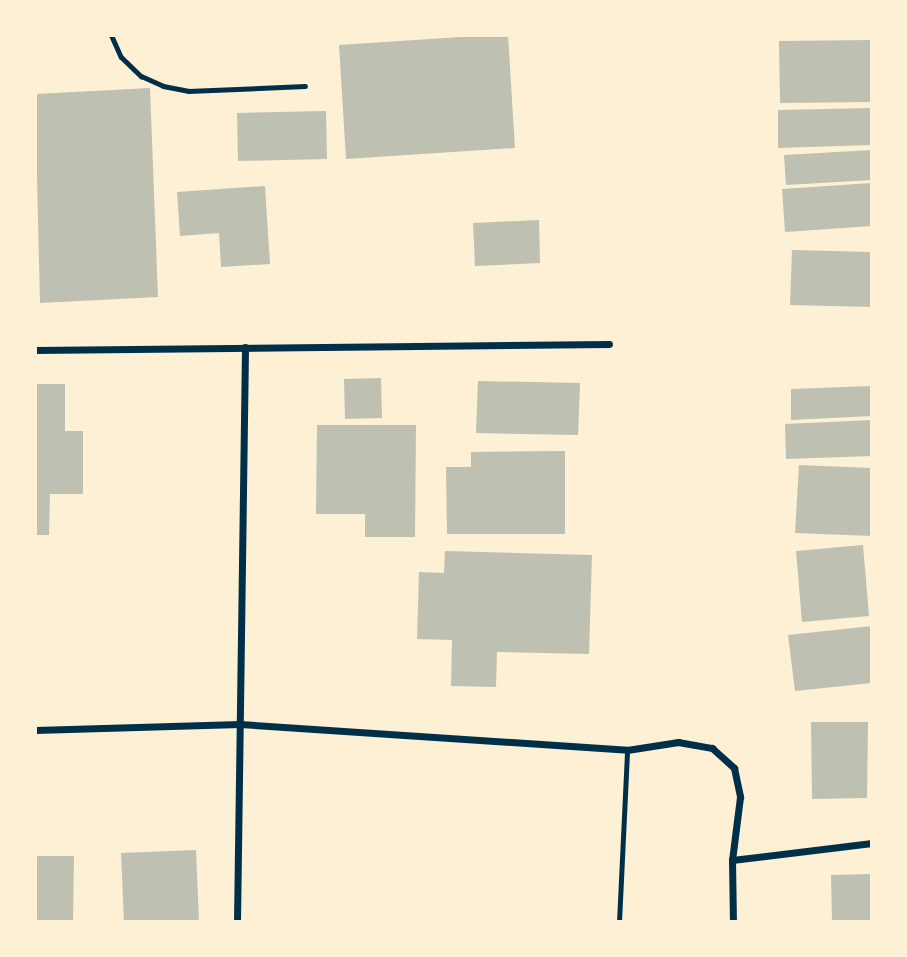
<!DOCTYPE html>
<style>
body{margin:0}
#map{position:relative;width:907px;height:957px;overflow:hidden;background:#fdf0d5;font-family:"Alegreya Sans",sans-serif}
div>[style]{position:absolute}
.building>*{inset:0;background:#bec0b2}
.service>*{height:5px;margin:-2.5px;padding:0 2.5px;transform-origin:2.5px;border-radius:2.5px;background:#003049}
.minor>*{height:7px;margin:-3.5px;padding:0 3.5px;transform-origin:3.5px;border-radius:3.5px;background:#003049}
span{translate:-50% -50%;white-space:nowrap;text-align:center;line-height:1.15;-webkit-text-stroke:6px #fdf0d5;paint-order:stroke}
.frame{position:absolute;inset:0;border:37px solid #fdf0d5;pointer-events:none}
</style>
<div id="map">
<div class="building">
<i style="clip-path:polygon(491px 35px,508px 35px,515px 148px,346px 159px,339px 45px)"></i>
<i style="clip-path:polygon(872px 40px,872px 102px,780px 103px,779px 41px)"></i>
<i style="clip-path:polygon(150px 88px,158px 297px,40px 303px,35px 94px)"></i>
<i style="clip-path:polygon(872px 108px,872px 145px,778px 148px,778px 110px)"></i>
<i style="clip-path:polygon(326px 111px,327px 159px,238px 161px,237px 113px)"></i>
<i style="clip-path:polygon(872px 150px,872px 180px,786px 185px,784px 155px)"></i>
<i style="clip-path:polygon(872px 183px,872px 226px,785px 232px,782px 189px)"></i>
<i style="clip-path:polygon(265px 186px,270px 264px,221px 267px,219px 233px,180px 236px,177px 192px)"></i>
<i style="clip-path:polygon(539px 220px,540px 263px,475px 266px,473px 223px)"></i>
<i style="clip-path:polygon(792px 250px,872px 252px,872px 307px,790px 305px)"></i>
<i style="clip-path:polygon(381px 378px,382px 418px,345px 419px,344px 379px)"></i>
<i style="clip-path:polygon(478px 381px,580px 383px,578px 435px,476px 433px)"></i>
<i style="clip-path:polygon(35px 384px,65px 384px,65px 431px,83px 431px,83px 494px,50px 494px,49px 535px,35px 535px)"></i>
<i style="clip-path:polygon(872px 386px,872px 416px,791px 420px,791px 389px)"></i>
<i style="clip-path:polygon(872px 420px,872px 456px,786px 459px,785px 424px)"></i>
<i style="clip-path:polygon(317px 425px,416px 425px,415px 537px,365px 537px,365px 514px,316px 514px)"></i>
<i style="clip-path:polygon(565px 451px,565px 534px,447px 534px,446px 467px,471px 467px,471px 452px)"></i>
<i style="clip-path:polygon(799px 465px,872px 468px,872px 536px,795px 533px)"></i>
<i style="clip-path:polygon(863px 545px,869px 616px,802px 622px,796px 551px)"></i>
<i style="clip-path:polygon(445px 551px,592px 555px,589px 654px,497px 652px,496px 687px,451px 686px,452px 640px,417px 639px,419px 572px,444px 573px)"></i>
<i style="clip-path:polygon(872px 626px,872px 683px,795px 691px,788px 635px)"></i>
<i style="clip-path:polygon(811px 722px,868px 722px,867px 798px,812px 799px)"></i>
<i style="clip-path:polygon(196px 850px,199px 922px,124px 922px,121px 853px)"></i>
<i style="clip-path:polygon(35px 856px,74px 856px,73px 922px,35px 922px)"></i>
<i style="clip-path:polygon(872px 874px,872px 922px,832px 922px,831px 875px)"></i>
</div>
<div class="service">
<i style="left:111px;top:35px;width:24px;rotate:66deg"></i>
<i style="left:121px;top:57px;width:28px;rotate:44deg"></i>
<i style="left:141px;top:76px;width:24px;rotate:24deg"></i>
<i style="left:163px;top:86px;width:25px;rotate:11deg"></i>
<i style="left:188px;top:91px;width:117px;rotate:-2.4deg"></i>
<i style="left:619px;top:922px;width:172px;rotate:-87.3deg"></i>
</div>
<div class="minor">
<i style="left:35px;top:350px;width:574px;rotate:-0.6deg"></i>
<i style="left:35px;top:730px;width:205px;rotate:-1.7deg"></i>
<i style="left:240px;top:724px;width:388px;rotate:3.8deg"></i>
<i style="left:627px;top:750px;width:52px;rotate:-8.9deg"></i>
<i style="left:678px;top:742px;width:35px;rotate:10deg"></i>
<i style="left:712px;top:748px;width:30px;rotate:42deg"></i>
<i style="left:734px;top:768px;width:30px;rotate:78deg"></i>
<i style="left:740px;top:797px;width:64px;rotate:97.2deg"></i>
<i style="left:732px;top:860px;width:62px;rotate:89.1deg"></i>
<i style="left:732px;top:860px;width:141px;rotate:-6.9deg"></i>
<i style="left:237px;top:922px;width:575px;rotate:-89.2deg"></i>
</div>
<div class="frame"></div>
</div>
